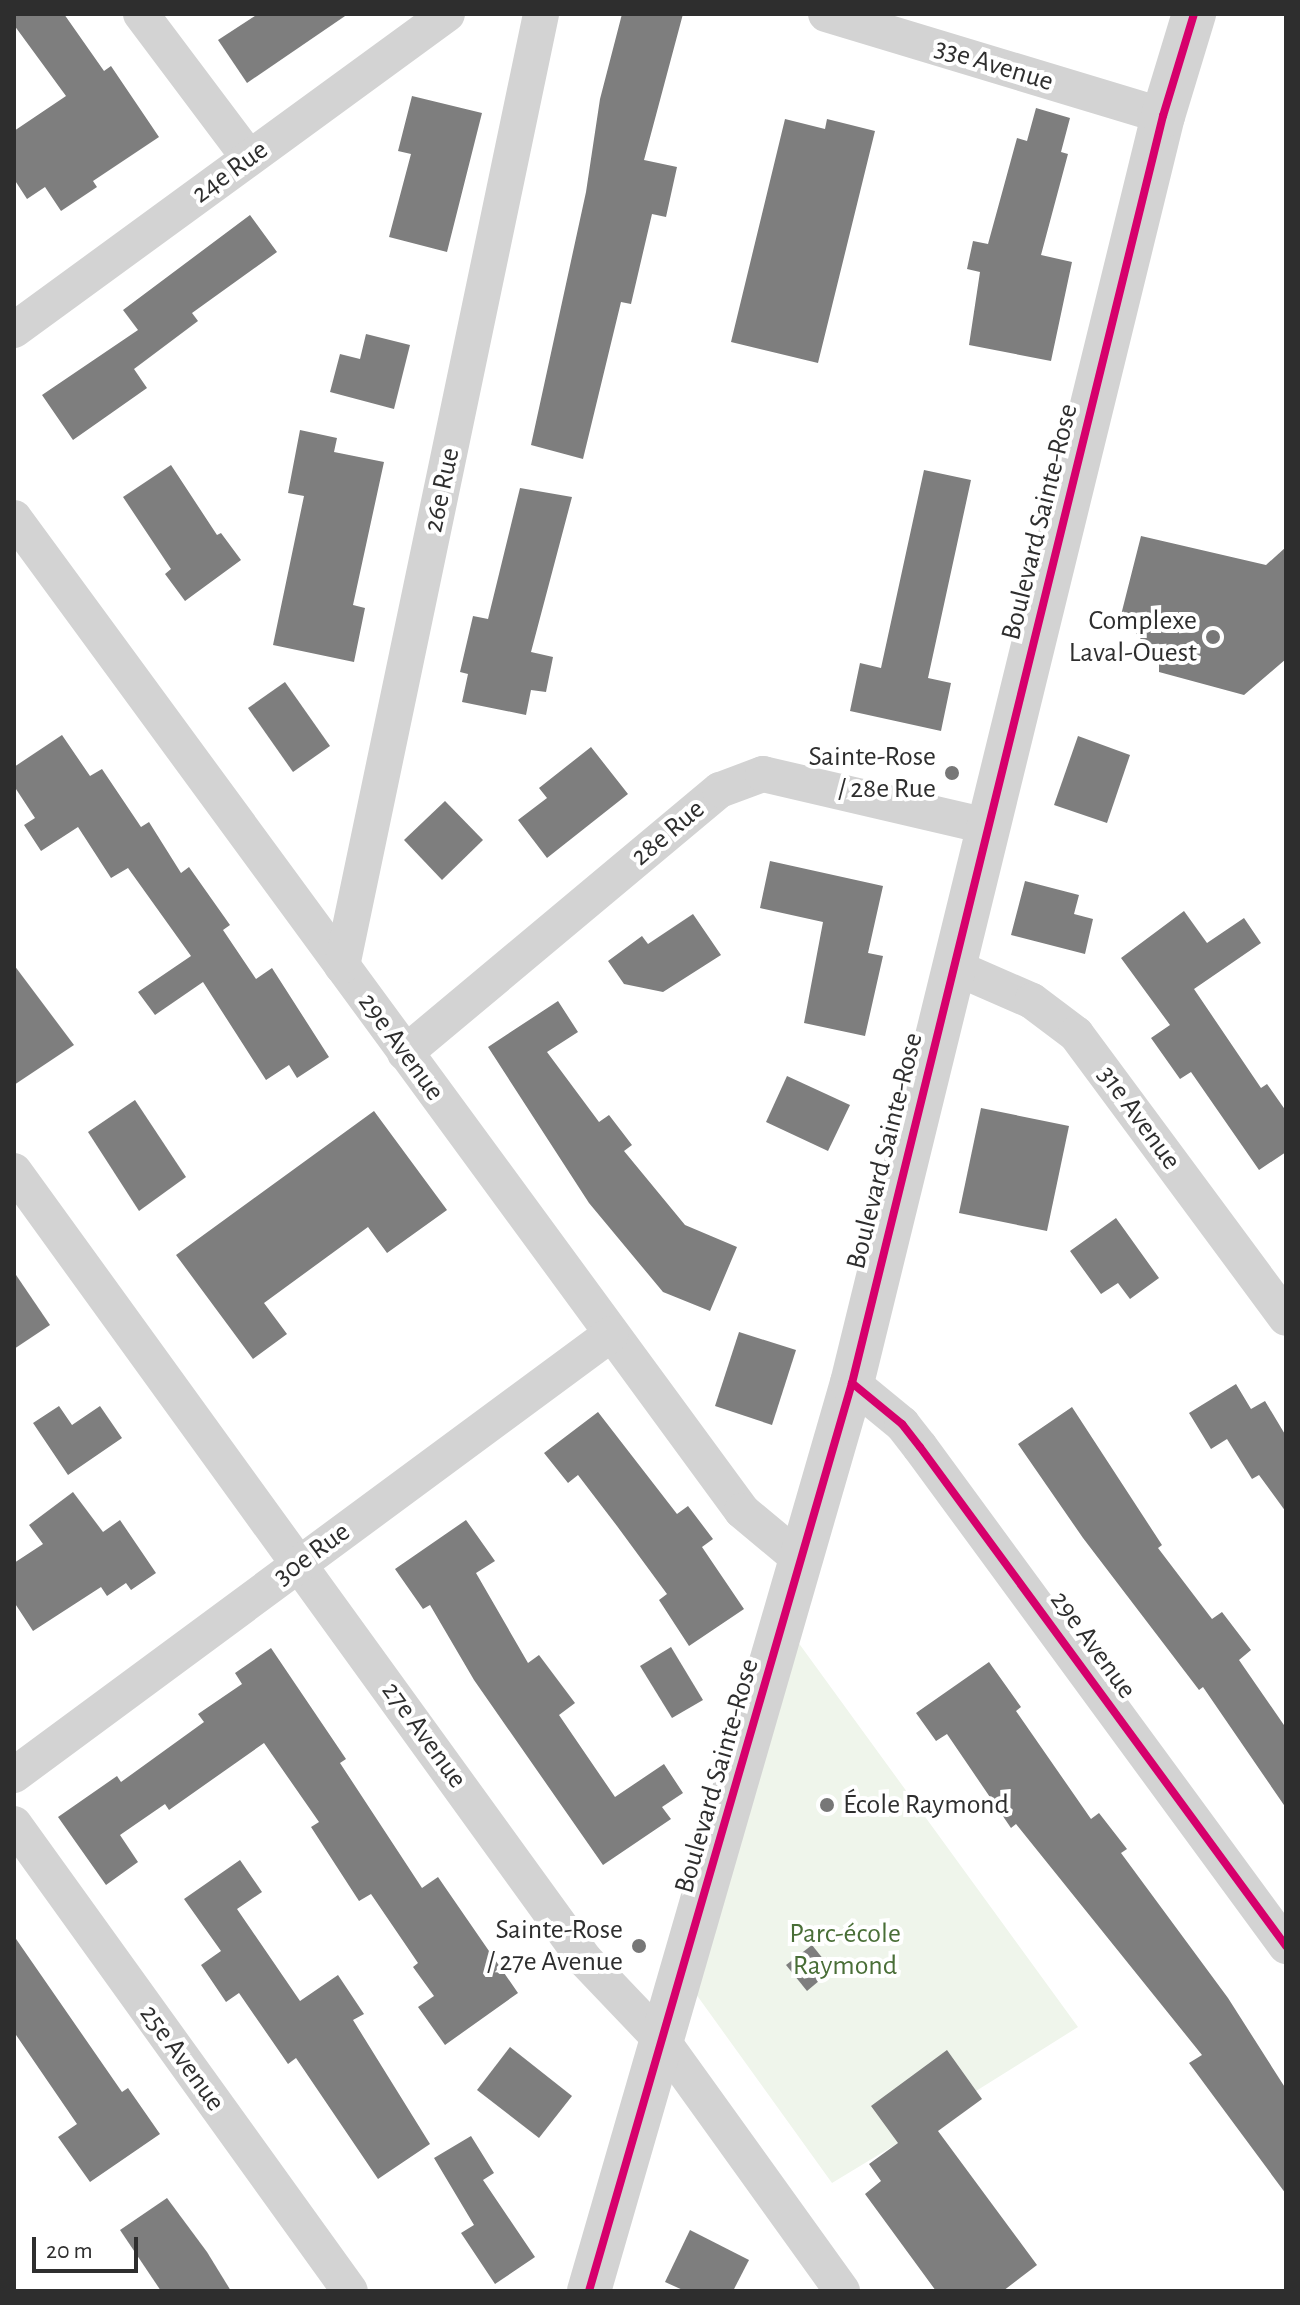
<!DOCTYPE html>
<meta charset="utf-8">
<style>
body{margin:0}
#map{position:relative;width:1300px;height:2305px;overflow:hidden;background:#fff;font-family:"Alegreya Sans",sans-serif}
div>[style]{position:absolute}
.green>*{inset:0;background:#eff5eb}
.building>*{inset:0;background:#7e7e7e}
.minor>*{height:36px;margin:-18px;padding:0 18px;transform-origin:18px;border-radius:18px;background:#d3d3d3}
.tertiary>*{height:44px;margin:-22px;padding:0 22px;transform-origin:22px;border-radius:22px;background:#d3d3d3}
.cycleway>*{height:8px;margin:-4px;padding:0 4px;transform-origin:4px;border-radius:4px;background:#d6006c}
.dots>*{width:22px;height:22px;translate:-50% -50%;box-sizing:border-box;border:4px solid #fff;border-radius:50%}
span{translate:-50% -50%;white-space:nowrap;text-align:center;line-height:1.15;-webkit-text-stroke:8px #fff;paint-order:stroke}
.street-label{font-size:28px;color:#2e2e2e}
.poi-label{font-size:28px;color:#2e2e2e}
.right{translate:-100% -50%;text-align:right}
.left{translate:0 -50%;text-align:left}
.park-label{font-size:28px;color:#496e37}
.frame{position:absolute;inset:0;border:16px solid #2e2e2e;pointer-events:none}
.scale{position:absolute;left:32px;top:2237px;width:106px;height:36px;box-sizing:border-box;border:4px solid #2e2e2e;border-top:0;padding-left:10px;font-size:24px;line-height:28px;white-space:nowrap;color:#2e2e2e;-webkit-text-stroke:6px #fff;paint-order:stroke}
</style>
<div id="map">
<div class="green">
<i style="clip-path:polygon(787px 1627px,1078px 2027px,976px 2091px,947px 2051px,898px 2143px,832px 2183px,688px 1983px)"></i>
</div>
<div class="building">
<i style="clip-path:polygon(14px 14px,64px 14px,104px 71px,111px 66px,159px 137px,93px 181px,97px 187px,61px 211px,45px 187px,27px 199px,14px 179px,14px 131px,66px 96px,14px 25px)"></i>
<i style="clip-path:polygon(258px 14px,348px 14px,247px 83px,218px 40px)"></i>
<i style="clip-path:polygon(622px 14px,683px 14px,644px 160px,677px 167px,666px 217px,652px 214px,631px 304px,621px 302px,583px 459px,531px 445px,586px 192px,600px 99px)"></i>
<i style="clip-path:polygon(412px 96px,482px 113px,447px 252px,389px 237px,411px 154px,398px 151px)"></i>
<i style="clip-path:polygon(1036px 108px,1070px 118px,1061px 152px,1068px 154px,1041px 255px,1072px 262px,1051px 361px,969px 345px,980px 272px,967px 269px,973px 241px,988px 244px,1017px 138px,1027px 141px)"></i>
<i style="clip-path:polygon(785px 119px,825px 129px,827px 119px,875px 131px,818px 363px,731px 342px)"></i>
<i style="clip-path:polygon(250px 215px,277px 252px,192px 313px,198px 321px,134px 369px,147px 388px,73px 440px,42px 395px,138px 330px,123px 310px)"></i>
<i style="clip-path:polygon(366px 334px,410px 345px,394px 409px,330px 392px,340px 354px,360px 359px)"></i>
<i style="clip-path:polygon(300px 430px,337px 438px,334px 452px,384px 462px,353px 605px,365px 608px,354px 662px,273px 645px,304px 496px,288px 493px)"></i>
<i style="clip-path:polygon(171px 465px,217px 535px,221px 533px,241px 560px,185px 601px,165px 574px,171px 569px,123px 497px)"></i>
<i style="clip-path:polygon(924px 470px,971px 480px,928px 678px,951px 683px,941px 731px,850px 711px,860px 663px,881px 668px)"></i>
<i style="clip-path:polygon(520px 488px,572px 497px,531px 652px,553px 657px,546px 692px,531px 690px,526px 715px,462px 702px,468px 674px,460px 672px,473px 616px,488px 619px)"></i>
<i style="clip-path:polygon(1141px 536px,1266px 565px,1286px 547px,1286px 659px,1244px 695px,1159px 672px,1159px 661px,1121px 615px)"></i>
<i style="clip-path:polygon(285px 682px,330px 746px,293px 772px,248px 708px)"></i>
<i style="clip-path:polygon(62px 735px,90px 776px,102px 769px,141px 827px,149px 822px,181px 873px,189px 867px,230px 925px,223px 930px,256px 979px,272px 968px,329px 1057px,297px 1078px,289px 1065px,266px 1080px,203px 982px,155px 1015px,138px 992px,191px 956px,128px 868px,111px 878px,78px 827px,41px 851px,24px 825px,35px 818px,14px 786px,14px 767px)"></i>
<i style="clip-path:polygon(1078px 736px,1130px 755px,1107px 823px,1054px 805px)"></i>
<i style="clip-path:polygon(591px 747px,628px 794px,547px 858px,518px 820px,547px 798px,539px 788px)"></i>
<i style="clip-path:polygon(445px 801px,483px 840px,442px 880px,404px 840px)"></i>
<i style="clip-path:polygon(770px 861px,883px 886px,868px 953px,883px 956px,865px 1036px,804px 1023px,823px 922px,760px 908px)"></i>
<i style="clip-path:polygon(1025px 881px,1079px 895px,1074px 914px,1093px 919px,1085px 954px,1011px 935px)"></i>
<i style="clip-path:polygon(1184px 911px,1207px 943px,1244px 918px,1261px 943px,1194px 989px,1261px 1088px,1267px 1084px,1286px 1111px,1286px 1152px,1259px 1170px,1191px 1072px,1180px 1079px,1151px 1038px,1170px 1025px,1121px 958px)"></i>
<i style="clip-path:polygon(693px 914px,721px 955px,663px 992px,624px 984px,608px 961px,642px 936px,648px 944px)"></i>
<i style="clip-path:polygon(14px 965px,74px 1045px,14px 1085px)"></i>
<i style="clip-path:polygon(558px 1001px,578px 1032px,547px 1052px,599px 1122px,609px 1115px,632px 1145px,624px 1151px,685px 1225px,737px 1247px,710px 1311px,663px 1292px,589px 1203px,488px 1047px)"></i>
<i style="clip-path:polygon(787px 1076px,850px 1105px,828px 1151px,766px 1122px)"></i>
<i style="clip-path:polygon(135px 1100px,186px 1177px,139px 1211px,88px 1132px)"></i>
<i style="clip-path:polygon(981px 1108px,1069px 1126px,1047px 1231px,959px 1213px)"></i>
<i style="clip-path:polygon(374px 1111px,447px 1210px,387px 1253px,368px 1227px,264px 1303px,287px 1334px,253px 1359px,176px 1255px)"></i>
<i style="clip-path:polygon(1116px 1218px,1159px 1278px,1130px 1299px,1118px 1283px,1101px 1294px,1070px 1251px)"></i>
<i style="clip-path:polygon(14px 1272px,50px 1325px,14px 1349px)"></i>
<i style="clip-path:polygon(739px 1332px,796px 1350px,772px 1425px,715px 1406px)"></i>
<i style="clip-path:polygon(1236px 1384px,1251px 1409px,1265px 1401px,1286px 1436px,1286px 1512px,1259px 1475px,1252px 1479px,1227px 1439px,1211px 1449px,1189px 1413px)"></i>
<i style="clip-path:polygon(59px 1406px,72px 1425px,100px 1406px,122px 1438px,68px 1475px,33px 1423px)"></i>
<i style="clip-path:polygon(1072px 1407px,1162px 1545px,1158px 1548px,1212px 1619px,1222px 1612px,1251px 1650px,1239px 1660px,1286px 1728px,1286px 1808px,1203px 1687px,1199px 1690px,1083px 1538px,1018px 1444px)"></i>
<i style="clip-path:polygon(598px 1412px,677px 1514px,688px 1506px,713px 1539px,702px 1547px,744px 1609px,689px 1646px,659px 1600px,667px 1594px,617px 1526px,578px 1475px,568px 1483px,544px 1453px)"></i>
<i style="clip-path:polygon(73px 1492px,103px 1532px,120px 1520px,156px 1573px,131px 1590px,126px 1583px,107px 1596px,101px 1587px,33px 1631px,14px 1602px,14px 1563px,43px 1544px,29px 1525px)"></i>
<i style="clip-path:polygon(466px 1520px,495px 1561px,476px 1573px,528px 1663px,539px 1655px,575px 1703px,559px 1715px,615px 1797px,664px 1764px,683px 1793px,662px 1807px,671px 1819px,603px 1865px,474px 1680px,430px 1605px,423px 1609px,395px 1569px)"></i>
<i style="clip-path:polygon(671px 1647px,703px 1700px,672px 1718px,640px 1666px)"></i>
<i style="clip-path:polygon(271px 1648px,346px 1759px,340px 1763px,422px 1888px,438px 1877px,518px 1993px,445px 2045px,418px 2007px,434px 1996px,413px 1967px,418px 1963px,371px 1894px,359px 1901px,311px 1827px,319px 1822px,264px 1743px,169px 1810px,165px 1804px,120px 1835px,138px 1862px,106px 1885px,58px 1817px,117px 1776px,121px 1782px,204px 1722px,198px 1714px,242px 1684px,235px 1673px)"></i>
<i style="clip-path:polygon(989px 1662px,1021px 1707px,1016px 1711px,1091px 1819px,1099px 1813px,1127px 1849px,1121px 1853px,1228px 1998px,1286px 2089px,1286px 2194px,1189px 2063px,1202px 2055px,1016px 1824px,1011px 1828px,947px 1734px,936px 1741px,916px 1713px)"></i>
<i style="clip-path:polygon(240px 1860px,262px 1892px,237px 1909px,300px 2001px,338px 1975px,364px 2014px,353px 2020px,430px 2144px,378px 2179px,296px 2058px,288px 2064px,239px 1993px,226px 2002px,201px 1965px,221px 1951px,184px 1899px)"></i>
<i style="clip-path:polygon(14px 1936px,122px 2092px,128px 2088px,160px 2134px,90px 2182px,58px 2137px,77px 2124px,14px 2032px)"></i>
<i style="clip-path:polygon(812px 1945px,832px 1970px,807px 1991px,786px 1965px)"></i>
<i style="clip-path:polygon(510px 2047px,572px 2096px,539px 2138px,477px 2090px)"></i>
<i style="clip-path:polygon(947px 2050px,982px 2099px,938px 2131px,1037px 2265px,1003px 2291px,936px 2291px,865px 2194px,881px 2181px,869px 2164px,898px 2143px,871px 2106px)"></i>
<i style="clip-path:polygon(471px 2136px,494px 2173px,483px 2180px,535px 2257px,495px 2284px,461px 2233px,474px 2225px,434px 2158px)"></i>
<i style="clip-path:polygon(167px 2198px,207px 2252px,231px 2291px,161px 2291px,120px 2230px)"></i>
<i style="clip-path:polygon(690px 2230px,749px 2260px,733px 2291px,685px 2291px,665px 2282px)"></i>
</div>
<div class="minor">
<i style="left:141px;top:14px;width:180px;rotate:53.1deg"></i>
<i style="left:826px;top:14px;width:352px;rotate:16.8deg"></i>
<i style="left:14px;top:330px;width:536px;rotate:-36.12deg"></i>
<i style="left:14px;top:518px;width:1231px;rotate:53.75deg"></i>
<i style="left:742px;top:1511px;width:78px;rotate:39.8deg"></i>
<i style="left:342px;top:966px;width:973px;rotate:-78.19deg"></i>
<i style="left:952px;top:966px;width:87px;rotate:23.6deg"></i>
<i style="left:1032px;top:1001px;width:55px;rotate:36.9deg"></i>
<i style="left:1076px;top:1034px;width:353px;rotate:53.5deg"></i>
<i style="left:405px;top:1053px;width:410px;rotate:-39.9deg"></i>
<i style="left:720px;top:790px;width:46px;rotate:-20.4deg"></i>
<i style="left:763px;top:774px;width:230px;rotate:13.1deg"></i>
<i style="left:14px;top:1171px;width:974px;rotate:54.11deg"></i>
<i style="left:585px;top:1960px;width:115px;rotate:46.4deg"></i>
<i style="left:664px;top:2043px;width:305px;rotate:54.3deg"></i>
<i style="left:852px;top:1383px;width:65px;rotate:39.4deg"></i>
<i style="left:902px;top:1424px;width:29px;rotate:52deg"></i>
<i style="left:920px;top:1447px;width:619px;rotate:53.74deg"></i>
<i style="left:14px;top:1775px;width:742px;rotate:-36.45deg"></i>
<i style="left:14px;top:1824px;width:575px;rotate:54.27deg"></i>
</div>
<div class="tertiary">
<i style="left:589px;top:2291px;width:945px;rotate:-73.85deg"></i>
<i style="left:852px;top:1383px;width:1305px;rotate:-76.21deg"></i>
<i style="left:1163px;top:116px;width:107px;rotate:-73.1deg"></i>
</div>
<div class="cycleway">
<i style="left:852px;top:1383px;width:65px;rotate:39.4deg"></i>
<i style="left:902px;top:1424px;width:29px;rotate:52deg"></i>
<i style="left:920px;top:1447px;width:619px;rotate:53.74deg"></i>
<i style="left:589px;top:2291px;width:945px;rotate:-73.85deg"></i>
<i style="left:852px;top:1383px;width:1305px;rotate:-76.21deg"></i>
<i style="left:1163px;top:116px;width:107px;rotate:-73.1deg"></i>
</div>
<div class="dots">
<i style="left:1213px;top:637px;background:#777"></i>
<i style="left:952px;top:773px;background:#777"></i>
<i style="left:827px;top:1805px;background:#777"></i>
<i style="left:639px;top:1946px;background:#777"></i>
</div>
<div class="street-label">
<span style="left:994px;top:65px;rotate:17deg">33e Avenue</span>
<span style="left:230px;top:172px;rotate:-36deg">24e Rue</span>
<span style="left:442px;top:490px;rotate:-78deg">26e Rue</span>
<span style="left:1040px;top:522px;rotate:-76deg">Boulevard Sainte-Rose</span>
<span style="left:668px;top:833px;rotate:-40deg">28e Rue</span>
<span style="left:401px;top:1047px;rotate:54deg">29e Avenue</span>
<span style="left:1139px;top:1118px;rotate:54deg">31e Avenue</span>
<span style="left:885px;top:1151px;rotate:-76deg">Boulevard Sainte-Rose</span>
<span style="left:312px;top:1554px;rotate:-36deg">30e Rue</span>
<span style="left:1093px;top:1645px;rotate:54deg">29e Avenue</span>
<span style="left:424px;top:1735px;rotate:54deg">27e Avenue</span>
<span style="left:717px;top:1776px;rotate:-74deg">Boulevard Sainte-Rose</span>
<span style="left:182px;top:2058px;rotate:54deg">25e Avenue</span>
</div>
<div class="poi-label">
<span class="right" style="left:1197px;top:637px">Complexe<br>Laval-Ouest</span>
<span class="right" style="left:936px;top:773px">Sainte-Rose<br>/ 28e Rue</span>
<span class="left" style="left:843px;top:1805px">École Raymond</span>
<span class="right" style="left:623px;top:1946px">Sainte-Rose<br>/ 27e Avenue</span>
</div>
<div class="park-label">
<span style="left:845px;top:1950px">Parc-école<br>Raymond</span>
</div>
<div class="frame"></div>
<div class="scale">20 m</div>
</div>
